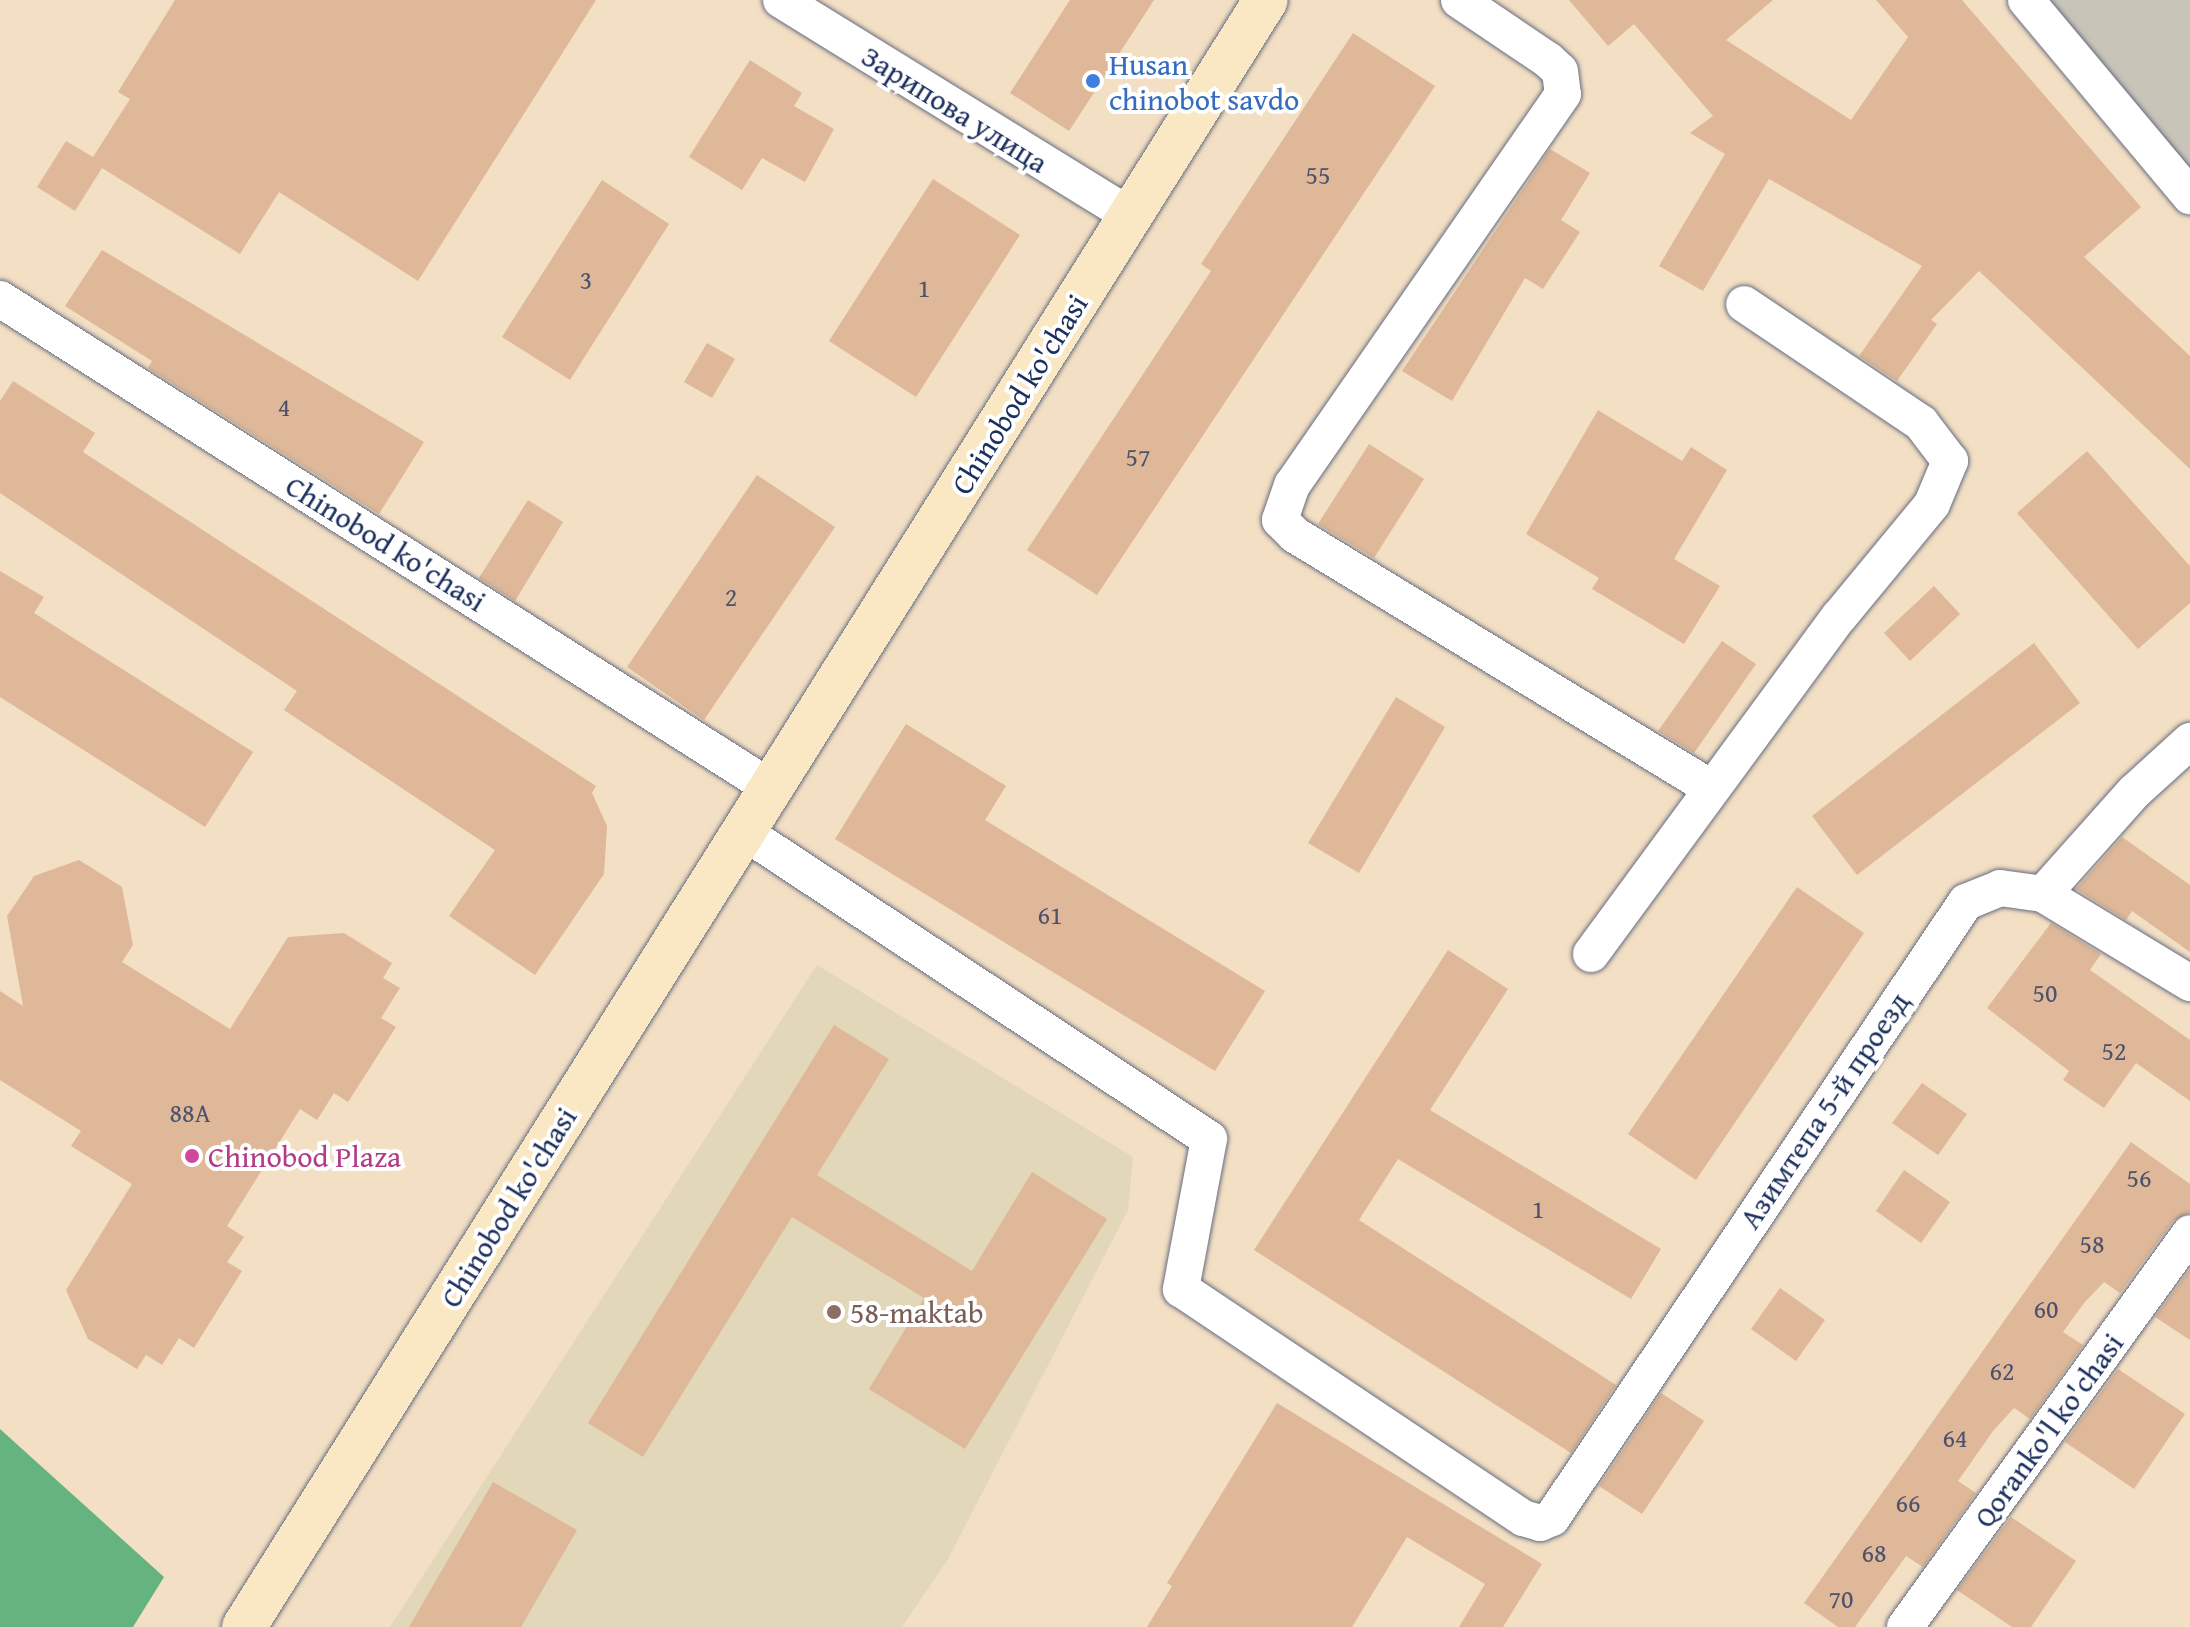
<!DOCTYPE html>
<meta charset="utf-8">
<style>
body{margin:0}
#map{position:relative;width:2190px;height:1627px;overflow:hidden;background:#f3dfc3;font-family:"Gentium Book Plus",serif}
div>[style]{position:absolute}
.built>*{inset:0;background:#e2d7b8}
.industrial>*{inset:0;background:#c8c4b8}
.forest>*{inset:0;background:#65b37e}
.building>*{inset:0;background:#deb898}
.roads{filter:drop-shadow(0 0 2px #676d81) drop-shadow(0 0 2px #676d81)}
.minor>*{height:36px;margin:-18px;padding:0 18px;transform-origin:18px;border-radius:18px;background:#fff}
.secondary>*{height:44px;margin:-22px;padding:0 22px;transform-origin:22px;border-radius:22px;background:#fae7c3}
.dots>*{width:22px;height:22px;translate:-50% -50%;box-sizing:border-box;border:4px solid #fff;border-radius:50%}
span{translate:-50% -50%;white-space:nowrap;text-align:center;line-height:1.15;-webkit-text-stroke:8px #fff;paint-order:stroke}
.number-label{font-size:26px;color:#4c516c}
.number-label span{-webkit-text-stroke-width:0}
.shop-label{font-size:30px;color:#366cbe}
.left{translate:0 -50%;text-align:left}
.street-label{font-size:30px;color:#1b2f5e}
.hotel-label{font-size:30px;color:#b23c85}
.education-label{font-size:30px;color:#785e54}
</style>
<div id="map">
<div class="built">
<i style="clip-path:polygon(817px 965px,1133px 1157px,1128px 1210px,948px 1559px,902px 1627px,390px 1627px)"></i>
</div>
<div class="industrial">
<i style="clip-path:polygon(2046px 0,2190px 0,2190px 176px)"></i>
</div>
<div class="forest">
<i style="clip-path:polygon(0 1429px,164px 1577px,133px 1627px,0 1627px)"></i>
</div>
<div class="building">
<i style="clip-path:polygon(175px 0,596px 0,418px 281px,279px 192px,240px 254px,102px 168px,75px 211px,37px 187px,66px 141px,93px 157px,130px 99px,118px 92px)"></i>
<i style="clip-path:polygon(1070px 0,1154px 0,1069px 131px,1010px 93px)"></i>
<i style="clip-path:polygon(1569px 0,1773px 0,1726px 40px,1851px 120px,1908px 37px,1876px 0,1962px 0,2141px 207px,2084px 257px,2190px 356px,2190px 469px,1979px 271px,1931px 320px,1937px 324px,1897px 381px,1859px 356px,1922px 266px,1769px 179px,1703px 291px,1659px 266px,1725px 154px,1690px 133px,1713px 116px,1634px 24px,1608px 46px)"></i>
<i style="clip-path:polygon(1353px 33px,1435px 86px,1097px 595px,1027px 550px,1211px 271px,1201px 264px)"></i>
<i style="clip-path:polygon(750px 60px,802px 93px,794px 106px,834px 129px,805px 182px,762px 158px,742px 190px,689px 157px)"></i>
<i style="clip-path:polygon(1550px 149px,1590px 173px,1561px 220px,1580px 232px,1543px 289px,1525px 278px,1452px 401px,1402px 371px)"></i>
<i style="clip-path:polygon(933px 179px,1020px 235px,916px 397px,829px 341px)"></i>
<i style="clip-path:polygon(602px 180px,669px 224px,570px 380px,502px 337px)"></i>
<i style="clip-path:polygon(102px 250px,424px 442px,379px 514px,148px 368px,152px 361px,65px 306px)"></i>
<i style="clip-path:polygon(707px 343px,735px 359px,712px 398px,684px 382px)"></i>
<i style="clip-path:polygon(13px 381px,95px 433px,83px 452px,596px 786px,592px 793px,607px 826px,604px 874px,535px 975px,449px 916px,495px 850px,284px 710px,297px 691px,0 493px,0 401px)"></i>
<i style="clip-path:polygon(1598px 410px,1682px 461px,1691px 447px,1727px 470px,1674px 559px,1720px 586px,1684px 644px,1592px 589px,1599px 578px,1526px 534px)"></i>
<i style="clip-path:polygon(1369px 444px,1424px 479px,1374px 558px,1318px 524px)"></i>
<i style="clip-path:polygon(2087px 451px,2190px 566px,2190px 603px,2138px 649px,2017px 513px)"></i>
<i style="clip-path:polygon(757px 475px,835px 527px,704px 720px,627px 667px)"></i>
<i style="clip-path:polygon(528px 500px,563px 522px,515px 601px,479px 578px)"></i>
<i style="clip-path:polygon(0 571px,44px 597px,34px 613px,253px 752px,205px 827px,0 697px)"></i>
<i style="clip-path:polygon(1934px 586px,1960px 614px,1910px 661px,1884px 633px)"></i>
<i style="clip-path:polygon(1722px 641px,1756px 664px,1694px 753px,1658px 731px)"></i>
<i style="clip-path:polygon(2034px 643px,2080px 703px,1857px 875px,1812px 816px)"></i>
<i style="clip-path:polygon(1396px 697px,1445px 727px,1359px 873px,1308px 843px)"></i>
<i style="clip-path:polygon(906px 724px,1006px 786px,985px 820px,1265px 991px,1215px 1071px,835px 839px)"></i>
<i style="clip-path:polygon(2122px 837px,2190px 885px,2190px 952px,2132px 911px,2126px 920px,2076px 889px)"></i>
<i style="clip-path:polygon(79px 860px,122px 887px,133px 945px,122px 962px,230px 1029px,288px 937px,344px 933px,392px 963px,383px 978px,400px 988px,381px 1018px,396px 1027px,348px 1102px,334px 1093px,317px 1120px,300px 1109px,227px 1226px,244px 1237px,227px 1262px,242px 1271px,194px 1348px,179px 1338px,162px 1365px,146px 1355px,137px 1369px,88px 1339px,66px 1290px,132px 1184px,71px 1146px,81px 1131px,0 1080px,0 991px,23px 1006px,7px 916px,34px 876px)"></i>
<i style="clip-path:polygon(1797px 887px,1864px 933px,1696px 1180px,1628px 1134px)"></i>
<i style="clip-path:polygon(2051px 923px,2101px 954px,2090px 970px,2190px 1040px,2190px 1101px,2136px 1063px,2104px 1108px,2063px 1080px,2069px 1071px,1987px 1008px)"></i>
<i style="clip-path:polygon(1448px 950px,1508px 989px,1430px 1110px,1661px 1249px,1631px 1299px,1398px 1159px,1359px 1220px,1616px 1385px,1571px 1453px,1254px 1250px)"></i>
<i style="clip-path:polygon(834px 1025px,889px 1059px,817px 1175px,972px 1271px,1032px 1172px,1107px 1219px,965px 1449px,869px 1389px,924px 1298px,792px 1217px,643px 1457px,588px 1423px)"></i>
<i style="clip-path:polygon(1922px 1083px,1967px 1114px,1938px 1155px,1892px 1123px)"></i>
<i style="clip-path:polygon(2131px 1142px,2190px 1184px,2190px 1212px,2173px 1221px,2120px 1293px,2104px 1282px,2084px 1303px,2063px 1332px,2083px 1345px,2030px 1419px,2014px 1408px,1993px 1431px,1958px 1481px,1976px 1493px,1923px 1567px,1906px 1556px,1855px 1627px,1838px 1627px,1804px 1603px)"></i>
<i style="clip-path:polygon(1904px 1170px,1950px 1202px,1921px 1243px,1876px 1211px)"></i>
<i style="clip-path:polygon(2190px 1269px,2190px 1340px,2155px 1317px)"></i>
<i style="clip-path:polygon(1780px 1288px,1825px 1320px,1796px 1361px,1751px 1329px)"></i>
<i style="clip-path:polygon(2118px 1369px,2185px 1414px,2134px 1489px,2065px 1442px)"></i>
<i style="clip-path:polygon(1661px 1393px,1704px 1421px,1642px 1514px,1599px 1486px)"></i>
<i style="clip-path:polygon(1277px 1403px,1542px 1564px,1503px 1627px,1459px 1627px,1485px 1584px,1407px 1537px,1352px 1627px,1147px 1627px,1172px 1586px,1167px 1583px)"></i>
<i style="clip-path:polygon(493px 1482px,577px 1530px,521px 1627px,409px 1627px)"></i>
<i style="clip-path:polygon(2011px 1517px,2076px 1561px,2031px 1627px,2012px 1627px,1957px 1590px)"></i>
</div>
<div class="roads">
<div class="minor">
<i style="left:781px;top:0;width:411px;rotate:31.7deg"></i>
<i style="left:1459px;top:0;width:107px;rotate:34deg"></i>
<i style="left:1548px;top:60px;width:16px;rotate:43deg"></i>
<i style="left:1560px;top:71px;width:23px;rotate:83deg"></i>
<i style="left:1563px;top:94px;width:476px;rotate:124.7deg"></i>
<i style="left:1292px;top:485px;width:37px;rotate:109deg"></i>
<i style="left:1280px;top:520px;width:21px;rotate:45deg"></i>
<i style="left:1295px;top:535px;width:487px;rotate:31.3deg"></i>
<i style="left:2026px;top:0;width:256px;rotate:50.1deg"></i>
<i style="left:0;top:299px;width:913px;rotate:32.38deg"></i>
<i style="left:744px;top:832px;width:557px;rotate:33.43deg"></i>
<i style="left:1209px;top:1139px;width:153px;rotate:100.6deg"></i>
<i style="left:1181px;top:1289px;width:412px;rotate:33.8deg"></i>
<i style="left:1523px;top:1518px;width:18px;rotate:16deg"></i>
<i style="left:1540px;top:1523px;width:13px;rotate:-23deg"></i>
<i style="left:1552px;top:1518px;width:742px;rotate:-56.1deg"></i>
<i style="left:1966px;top:902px;width:37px;rotate:-22deg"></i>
<i style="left:2000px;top:888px;width:43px;rotate:7.9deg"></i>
<i style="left:2043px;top:894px;width:172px;rotate:31.2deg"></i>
<i style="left:2043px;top:894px;width:137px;rotate:-48.3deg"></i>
<i style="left:2134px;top:792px;width:76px;rotate:-42.3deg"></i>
<i style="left:1591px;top:954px;width:418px;rotate:-53.7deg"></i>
<i style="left:1839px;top:617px;width:146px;rotate:-50.5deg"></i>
<i style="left:1932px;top:504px;width:47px;rotate:-67.3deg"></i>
<i style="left:1950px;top:461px;width:48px;rotate:-127.3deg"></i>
<i style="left:1921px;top:423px;width:213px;rotate:-146.1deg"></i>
<i style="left:1905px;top:1627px;width:486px;rotate:-54.1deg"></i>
</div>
<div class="secondary">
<i style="left:244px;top:1627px;width:1921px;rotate:-57.87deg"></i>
</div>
</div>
<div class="dots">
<i style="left:1093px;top:81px;background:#3f7fe0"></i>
<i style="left:192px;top:1156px;background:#d1479c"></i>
<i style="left:834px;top:1312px;background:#8d6e63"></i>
</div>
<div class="number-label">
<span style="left:1318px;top:175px">55</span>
<span style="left:586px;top:280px">3</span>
<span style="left:924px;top:288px">1</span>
<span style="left:284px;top:407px">4</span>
<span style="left:1138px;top:457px">57</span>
<span style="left:731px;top:597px">2</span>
<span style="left:1050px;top:915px">61</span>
<span style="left:2045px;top:993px">50</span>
<span style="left:2114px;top:1051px">52</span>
<span style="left:190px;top:1113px">88A</span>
<span style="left:2139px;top:1178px">56</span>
<span style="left:1538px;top:1209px">1</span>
<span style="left:2092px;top:1244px">58</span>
<span style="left:2046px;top:1309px">60</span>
<span style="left:2002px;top:1371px">62</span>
<span style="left:1955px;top:1438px">64</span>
<span style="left:1908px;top:1503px">66</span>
<span style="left:1874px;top:1553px">68</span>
<span style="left:1841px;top:1599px">70</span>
</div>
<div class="shop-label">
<span class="left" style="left:1109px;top:81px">Husan<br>chinobot savdo</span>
</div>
<div class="street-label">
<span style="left:955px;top:109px;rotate:32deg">Зарипова улица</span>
<span style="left:1019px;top:394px;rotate:-58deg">Chinobod ko'chasi</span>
<span style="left:386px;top:543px;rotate:32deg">Chinobod ko'chasi</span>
<span style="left:1824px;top:1110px;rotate:-56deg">Азимтепа 5-й проезд</span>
<span style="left:508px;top:1207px;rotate:-58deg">Chinobod ko'chasi</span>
<span style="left:2048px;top:1430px;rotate:-54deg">Qoranko'l ko'chasi</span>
</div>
<div class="hotel-label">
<span class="left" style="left:208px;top:1156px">Chinobod Plaza</span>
</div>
<div class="education-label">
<span class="left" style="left:850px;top:1312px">58-maktab</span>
</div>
</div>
